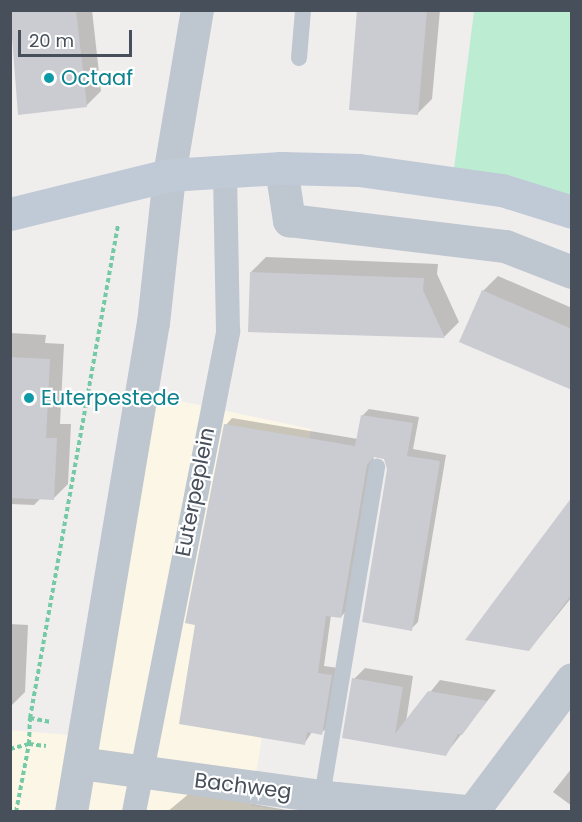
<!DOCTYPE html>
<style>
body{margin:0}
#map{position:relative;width:582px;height:822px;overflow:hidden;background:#f0eded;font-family:Poppins,sans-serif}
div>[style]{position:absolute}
.commercial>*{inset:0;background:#fbf6e6}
.green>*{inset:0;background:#bcedd2}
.shadow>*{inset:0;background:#0003}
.building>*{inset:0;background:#caccd2}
.path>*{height:4px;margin-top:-2px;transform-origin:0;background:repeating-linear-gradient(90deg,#75caa6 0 4.5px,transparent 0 7.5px)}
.service>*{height:16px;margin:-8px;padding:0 8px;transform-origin:8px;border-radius:8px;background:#bec6cf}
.pedestrian>*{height:24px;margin:-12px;padding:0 12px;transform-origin:12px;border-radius:12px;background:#bec6cf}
.minor>*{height:33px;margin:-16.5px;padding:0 16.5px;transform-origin:16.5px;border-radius:16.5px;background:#bec6cf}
.secondary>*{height:33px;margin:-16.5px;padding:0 16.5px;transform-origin:16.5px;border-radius:16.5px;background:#c0c9d6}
.dots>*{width:16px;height:16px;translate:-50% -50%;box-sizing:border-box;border:3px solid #fff;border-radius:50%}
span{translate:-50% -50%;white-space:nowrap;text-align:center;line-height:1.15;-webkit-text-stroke:4.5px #fff;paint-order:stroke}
.culture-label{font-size:21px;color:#0d838f}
.left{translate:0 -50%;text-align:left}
.street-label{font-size:21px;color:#464f5a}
.frame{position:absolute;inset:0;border:12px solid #464f5a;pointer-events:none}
.scale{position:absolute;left:18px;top:30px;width:114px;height:27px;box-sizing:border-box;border:3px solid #464f5a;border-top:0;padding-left:8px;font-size:18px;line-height:21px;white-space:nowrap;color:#464f5a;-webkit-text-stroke:4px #fff;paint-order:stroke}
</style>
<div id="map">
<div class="commercial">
<i style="clip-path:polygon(157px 396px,311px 429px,251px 806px,292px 811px,11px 811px,10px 730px,94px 737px)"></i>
</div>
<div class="green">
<i style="clip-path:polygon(474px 11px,571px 11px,571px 202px,454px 169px)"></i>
</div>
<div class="shadow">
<i style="clip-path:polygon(10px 10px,92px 10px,101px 91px,86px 106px,20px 114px)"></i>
<i style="clip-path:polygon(359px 10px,440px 10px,432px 99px,417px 114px)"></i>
<i style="clip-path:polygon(266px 257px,438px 264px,437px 274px,459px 322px,445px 336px,250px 331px,251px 272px)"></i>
<i style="clip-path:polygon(498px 276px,572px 308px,572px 389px,483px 291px)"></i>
<i style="clip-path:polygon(10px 333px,46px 335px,45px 343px,64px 344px,60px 424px,71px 424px,68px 484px,53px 499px,41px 498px,34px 505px,10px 504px)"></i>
<i style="clip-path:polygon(369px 409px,419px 417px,413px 449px,446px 455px,418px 622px,411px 629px,389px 469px,385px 458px,374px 456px,347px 610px,341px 617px,331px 615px,324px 666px,338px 668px,328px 727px,321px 733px,312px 732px,304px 744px,226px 425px,232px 418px,358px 439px,362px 416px)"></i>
<i style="clip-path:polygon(572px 499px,572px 597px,529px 650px)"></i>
<i style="clip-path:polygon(10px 624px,28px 625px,25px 692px,10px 707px)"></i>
<i style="clip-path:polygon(365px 668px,413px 676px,406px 722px,440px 680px,496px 690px,445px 755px,344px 737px,354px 679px)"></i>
<i style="clip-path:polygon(572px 768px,572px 806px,553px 792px)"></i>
<i style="clip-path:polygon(191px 792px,297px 812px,167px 812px)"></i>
</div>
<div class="building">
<i style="clip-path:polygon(10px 10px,76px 10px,87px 107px,18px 115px)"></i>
<i style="clip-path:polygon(357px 10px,427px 10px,418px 115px,349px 110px)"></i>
<i style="clip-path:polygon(250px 272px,424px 278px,423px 290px,445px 338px,248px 332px)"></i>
<i style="clip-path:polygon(482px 290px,572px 329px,572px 390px,459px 342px)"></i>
<i style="clip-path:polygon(10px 357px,50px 359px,46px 438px,57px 438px,54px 500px,10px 498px)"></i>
<i style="clip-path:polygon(361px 415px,413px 423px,407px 456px,440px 461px,412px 631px,362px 622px,387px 469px,384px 459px,374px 457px,367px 465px,341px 618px,326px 616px,318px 673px,332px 675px,322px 735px,307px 732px,305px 745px,179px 724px,195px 625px,185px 623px,224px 424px,355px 446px)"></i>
<i style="clip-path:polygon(572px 497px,572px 594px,529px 651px,465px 640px)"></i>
<i style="clip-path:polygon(352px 678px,403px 687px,395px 734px,428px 691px,487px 701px,462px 735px,458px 734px,446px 756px,342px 738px)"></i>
</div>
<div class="path">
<i style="left:30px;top:718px;width:501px;rotate:-79.88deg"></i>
<i style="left:10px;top:749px;width:20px;rotate:-15deg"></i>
<i style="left:29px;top:744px;width:17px;rotate:7deg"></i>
<i style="left:16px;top:812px;width:69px;rotate:-79.2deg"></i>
<i style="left:29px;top:744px;width:26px;rotate:-88deg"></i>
<i style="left:30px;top:718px;width:21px;rotate:11deg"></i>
</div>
<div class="service">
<i style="left:299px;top:58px;width:48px;rotate:-85.2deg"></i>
<i style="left:322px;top:796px;width:334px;rotate:-80.5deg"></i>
</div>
<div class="pedestrian">
<i style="left:134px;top:812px;width:490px;rotate:-78.9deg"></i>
<i style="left:228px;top:331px;width:160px;rotate:-91.1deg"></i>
</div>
<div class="minor">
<i style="left:281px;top:168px;width:53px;rotate:81.3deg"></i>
<i style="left:289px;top:220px;width:218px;rotate:6.9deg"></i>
<i style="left:505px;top:246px;width:72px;rotate:21.2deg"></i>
<i style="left:80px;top:763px;width:258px;rotate:7.8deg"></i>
<i style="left:336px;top:798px;width:142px;rotate:5.7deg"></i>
<i style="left:475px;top:808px;width:161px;rotate:-53.1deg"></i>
<i style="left:71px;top:812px;width:496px;rotate:-80.5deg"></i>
<i style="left:153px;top:323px;width:149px;rotate:-83.8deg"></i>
<i style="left:169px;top:175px;width:167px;rotate:-80.4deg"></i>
</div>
<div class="secondary">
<i style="left:10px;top:214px;width:164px;rotate:-13.8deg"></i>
<i style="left:169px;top:175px;width:112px;rotate:-3.6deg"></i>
<i style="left:281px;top:168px;width:78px;rotate:1.5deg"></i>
<i style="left:359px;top:170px;width:144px;rotate:8deg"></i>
<i style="left:502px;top:190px;width:73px;rotate:17.4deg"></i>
</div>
<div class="dots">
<i style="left:49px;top:78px;background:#0f9aa8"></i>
<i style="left:29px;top:398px;background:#0f9aa8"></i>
</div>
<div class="culture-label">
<span class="left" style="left:61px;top:78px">Octaaf</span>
<span class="left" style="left:41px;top:398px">Euterpestede</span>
</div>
<div class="street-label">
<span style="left:195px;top:492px;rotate:-79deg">Euterpeplein</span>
<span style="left:243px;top:786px;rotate:7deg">Bachweg</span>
</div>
<div class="frame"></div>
<div class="scale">20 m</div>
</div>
